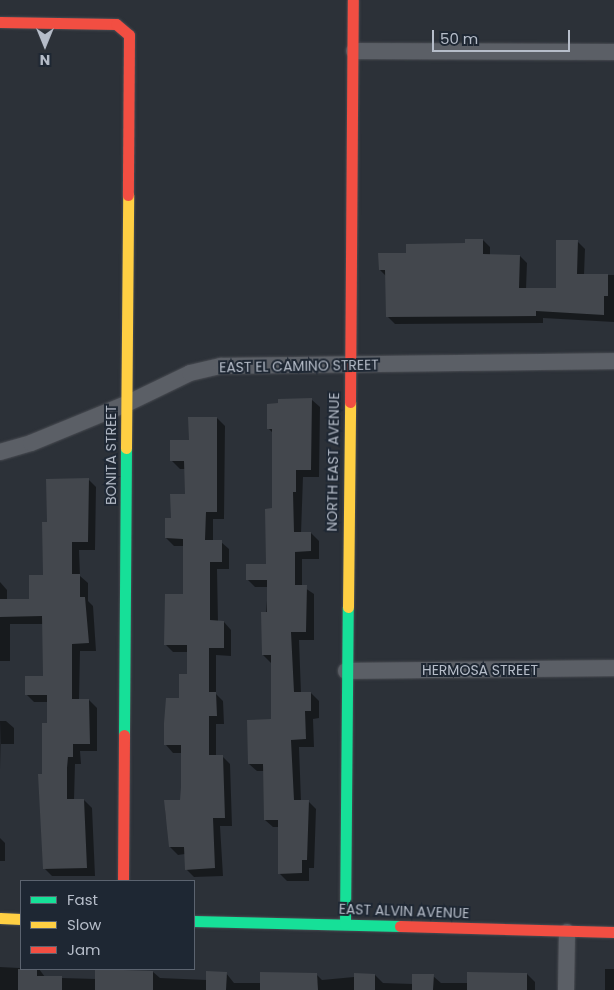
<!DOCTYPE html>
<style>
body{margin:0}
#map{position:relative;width:614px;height:990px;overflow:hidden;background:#2c3138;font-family:Poppins,sans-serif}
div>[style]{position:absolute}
.shadow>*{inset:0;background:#0007}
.building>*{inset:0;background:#43474d}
.roads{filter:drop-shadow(0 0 1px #4a4d53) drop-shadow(0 0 1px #4a4d53)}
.street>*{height:16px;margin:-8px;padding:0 8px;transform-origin:8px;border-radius:8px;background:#5b5f66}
.fast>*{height:11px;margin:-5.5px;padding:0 5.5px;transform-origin:5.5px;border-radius:5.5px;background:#16e098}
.slow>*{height:11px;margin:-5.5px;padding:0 5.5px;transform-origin:5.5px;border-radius:5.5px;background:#ffcf43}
.jam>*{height:11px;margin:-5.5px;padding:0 5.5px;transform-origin:5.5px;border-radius:5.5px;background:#f24e42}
span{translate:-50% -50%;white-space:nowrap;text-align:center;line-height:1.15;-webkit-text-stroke:4px #1e2733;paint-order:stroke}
.street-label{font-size:14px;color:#b6bdc9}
.legend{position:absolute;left:20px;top:880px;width:175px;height:90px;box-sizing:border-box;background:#1e2733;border:1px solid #5b636f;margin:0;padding:6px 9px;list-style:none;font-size:15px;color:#b6bdc9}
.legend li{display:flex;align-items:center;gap:10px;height:25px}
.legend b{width:25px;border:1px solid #5b636f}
.north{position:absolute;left:20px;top:20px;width:50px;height:50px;-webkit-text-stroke:4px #1e2733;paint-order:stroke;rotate:180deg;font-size:14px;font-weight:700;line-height:20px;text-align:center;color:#b6bdc9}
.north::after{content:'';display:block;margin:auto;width:18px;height:22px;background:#b6bdc9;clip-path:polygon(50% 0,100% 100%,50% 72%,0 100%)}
.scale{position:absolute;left:432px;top:30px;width:138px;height:22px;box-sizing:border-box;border:2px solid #b6bdc9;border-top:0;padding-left:6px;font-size:15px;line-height:18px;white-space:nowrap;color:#b6bdc9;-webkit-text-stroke:4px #1e2733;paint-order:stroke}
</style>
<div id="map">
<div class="shadow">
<i style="clip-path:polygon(483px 240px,490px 247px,490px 255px,520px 256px,527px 263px,526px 289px,557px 289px,577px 241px,585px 249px,584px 275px,614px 275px,614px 322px,543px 318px,543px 323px,395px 324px,387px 316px,387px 277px,380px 270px,407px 254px)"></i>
<i style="clip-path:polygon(312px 400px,320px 407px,319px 477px,303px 477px,301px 534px,311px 533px,319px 541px,319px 559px,302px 559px,302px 586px,314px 594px,314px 640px,299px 640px,301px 693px,311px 693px,319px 701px,319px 718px,313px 719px,314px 747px,299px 747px,301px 801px,308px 801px,316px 809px,314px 868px,309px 868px,309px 881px,287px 881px,279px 873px,279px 827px,273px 827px,265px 820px,265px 771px,257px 771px,249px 764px,273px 720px,271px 663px,263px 655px,268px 587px,255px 587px,247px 579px,268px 565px,273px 510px,273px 433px,268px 428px)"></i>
<i style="clip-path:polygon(217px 418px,225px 426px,224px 519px,213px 519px,213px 541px,221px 542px,229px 549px,229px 569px,217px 569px,218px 622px,224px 622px,231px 630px,231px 656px,216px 655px,216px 694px,223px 701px,224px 724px,216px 724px,216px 756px,222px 756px,230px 764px,232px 826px,220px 826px,223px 876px,194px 877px,186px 869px,185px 854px,178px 855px,170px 847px,169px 822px,166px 819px,165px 801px,181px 801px,183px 753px,173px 753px,166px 745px,188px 675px,188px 652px,173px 652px,165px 644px,184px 595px,184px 546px,174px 546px,166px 538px,172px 519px,187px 495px,186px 469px,180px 469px,172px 461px)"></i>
<i style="clip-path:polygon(88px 479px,96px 487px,95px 550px,79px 550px,80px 576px,88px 583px,88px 601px,93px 606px,96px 651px,80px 651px,79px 700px,89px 700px,97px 708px,97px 751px,80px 751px,81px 764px,75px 764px,74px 800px,84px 800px,92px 808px,95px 876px,52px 876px,44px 868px,43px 776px,49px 702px,34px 702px,26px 694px,45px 677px,44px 624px,10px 624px,10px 661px,0 661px,0 582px,7px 590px,7px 601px,30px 600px,44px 576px,48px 523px)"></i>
<i style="clip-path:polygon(0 721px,6px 721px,14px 728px,14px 744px,1px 744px,1px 770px)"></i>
<i style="clip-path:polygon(0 838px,5px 843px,5px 861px,0 861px)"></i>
<i style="clip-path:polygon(0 967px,39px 969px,45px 977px,62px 978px,96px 979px,153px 972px,160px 978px,207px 980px,226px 973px,234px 983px,261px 983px,316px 974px,322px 980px,375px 975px,383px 983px,413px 984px,433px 976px,441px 983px,468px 983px,527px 974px,535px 982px,535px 990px,0 990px)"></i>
<i style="clip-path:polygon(605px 969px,614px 969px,614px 990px,605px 990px)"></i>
</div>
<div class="building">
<i style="clip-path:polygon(465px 239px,483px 239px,483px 254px,520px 255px,519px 288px,556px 288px,556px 240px,578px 240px,577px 274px,608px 274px,608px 296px,604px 296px,604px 315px,536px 311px,536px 316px,386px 317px,385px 270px,379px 270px,378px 253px,406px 253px,406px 244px,465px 243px)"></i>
<i style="clip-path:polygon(312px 398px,311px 470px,296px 470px,296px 492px,293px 492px,294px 532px,311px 532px,311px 551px,295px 552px,295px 585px,307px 585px,306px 632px,291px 632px,294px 692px,311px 692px,311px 711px,305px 711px,306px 739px,291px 740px,294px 800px,309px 800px,307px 860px,302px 860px,302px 873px,278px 874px,278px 820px,264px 820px,263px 764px,248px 764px,247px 720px,271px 719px,271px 655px,262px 655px,261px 612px,267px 612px,267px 580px,246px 580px,246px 564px,266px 564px,265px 509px,272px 508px,272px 429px,267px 429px,267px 404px,278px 403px,278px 399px)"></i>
<i style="clip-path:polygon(188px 417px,217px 417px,217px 512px,206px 512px,205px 540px,222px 540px,222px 562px,210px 562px,210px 620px,224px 621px,224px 648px,209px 648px,209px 692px,216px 692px,217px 716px,209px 716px,209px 755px,223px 755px,225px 818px,213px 818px,215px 868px,185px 870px,184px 847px,169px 847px,164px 800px,180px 800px,181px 787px,181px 745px,164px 745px,164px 723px,166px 698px,179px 698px,179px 674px,187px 674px,187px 645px,164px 645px,165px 594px,183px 594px,183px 539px,165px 538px,165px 518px,171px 518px,170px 494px,185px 494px,184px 461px,170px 461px,170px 440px,189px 440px)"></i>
<i style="clip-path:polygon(89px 478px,88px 542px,72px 542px,72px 574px,80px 574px,80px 597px,85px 597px,89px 643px,72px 644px,72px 699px,89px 699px,90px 744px,73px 744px,73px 757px,68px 757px,67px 768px,67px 799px,84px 799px,87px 868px,43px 869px,38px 774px,42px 774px,42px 723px,47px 723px,47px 695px,25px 695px,25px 676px,43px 676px,42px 616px,0 617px,0 599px,29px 599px,29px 575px,43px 575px,42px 522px,47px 522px,46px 479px)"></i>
<i style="clip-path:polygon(18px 969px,37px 969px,37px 976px,62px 976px,62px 990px,18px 990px)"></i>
<i style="clip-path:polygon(95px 969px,153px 971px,153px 990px,95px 990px)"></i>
<i style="clip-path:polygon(206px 971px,227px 972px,226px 990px,206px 990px)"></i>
<i style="clip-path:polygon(260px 972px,317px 973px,318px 990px,260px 990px)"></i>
<i style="clip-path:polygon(467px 972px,527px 973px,527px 990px,467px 990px)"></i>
<i style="clip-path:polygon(354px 973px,375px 974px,375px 990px,354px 990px)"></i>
<i style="clip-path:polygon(412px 974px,434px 974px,433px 990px,412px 990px)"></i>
</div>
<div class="roads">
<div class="street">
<i style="left:354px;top:51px;width:260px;rotate:0.2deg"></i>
<i style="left:0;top:452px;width:32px;rotate:-16deg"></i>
<i style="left:31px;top:443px;width:103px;rotate:-22.3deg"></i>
<i style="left:126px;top:404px;width:71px;rotate:-25.8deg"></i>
<i style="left:190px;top:373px;width:32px;rotate:-13deg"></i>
<i style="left:221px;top:366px;width:393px;rotate:-0.7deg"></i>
<i style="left:346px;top:671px;width:268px;rotate:-0.6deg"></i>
<i style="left:566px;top:990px;width:58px;rotate:-89deg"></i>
</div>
<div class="fast">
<i style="left:124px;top:735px;width:287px;rotate:-89.6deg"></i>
<i style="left:194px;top:921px;width:206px;rotate:1.4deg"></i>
<i style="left:345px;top:924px;width:317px;rotate:-89.5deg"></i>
</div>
<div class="slow">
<i style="left:126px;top:448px;width:253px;rotate:-89.5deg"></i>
<i style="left:348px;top:607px;width:205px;rotate:-89.4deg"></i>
<i style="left:0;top:918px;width:21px;rotate:3deg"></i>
</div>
<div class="jam">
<i style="left:0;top:22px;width:116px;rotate:1deg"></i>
<i style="left:116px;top:24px;width:17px;rotate:40deg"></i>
<i style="left:129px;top:35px;width:160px;rotate:90.4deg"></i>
<i style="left:350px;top:402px;width:402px;rotate:-89.6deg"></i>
<i style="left:123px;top:881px;width:146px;rotate:-89.6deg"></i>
<i style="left:400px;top:926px;width:214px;rotate:1.6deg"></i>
</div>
</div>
<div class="street-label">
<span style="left:299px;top:366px;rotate:-1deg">EAST EL CAMINO STREET</span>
<span style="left:111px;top:455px;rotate:-90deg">BONITA STREET</span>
<span style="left:333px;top:462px;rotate:-89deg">NORTH EAST AVENUE</span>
<span style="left:480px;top:670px">HERMOSA STREET</span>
<span style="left:404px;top:911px;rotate:2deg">EAST ALVIN AVENUE</span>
</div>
<ul class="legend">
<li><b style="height:6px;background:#16e098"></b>Fast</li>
<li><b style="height:6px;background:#ffcf43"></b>Slow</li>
<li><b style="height:6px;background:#f24e42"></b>Jam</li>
</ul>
<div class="north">N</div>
<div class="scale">50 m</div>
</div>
